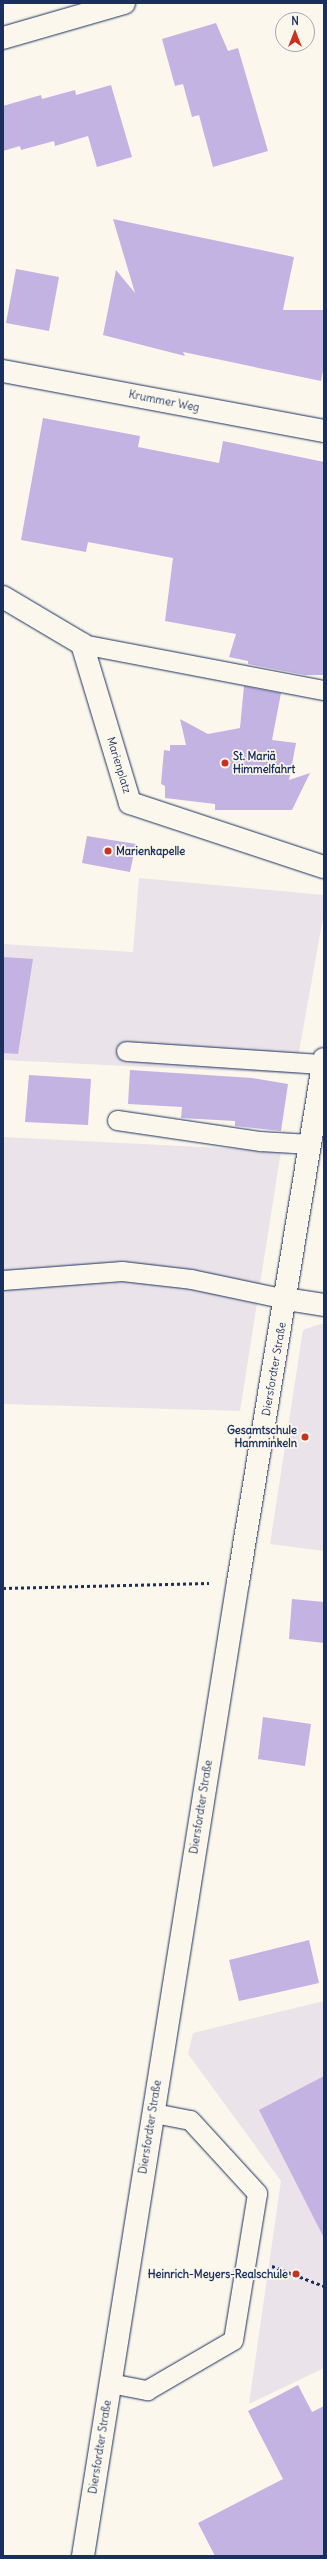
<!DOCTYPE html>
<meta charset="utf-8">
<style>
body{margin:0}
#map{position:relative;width:327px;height:2559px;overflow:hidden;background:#fbf7ec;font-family:Delius,sans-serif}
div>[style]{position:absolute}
.built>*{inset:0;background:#eae3e9}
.building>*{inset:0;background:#c2b3e3}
.path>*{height:2.5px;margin-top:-1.25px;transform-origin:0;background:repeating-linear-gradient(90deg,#1b2f5e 0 3px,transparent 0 6px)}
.roads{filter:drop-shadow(0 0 1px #1b2f5e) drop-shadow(0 0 1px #1b2f5e)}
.service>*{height:19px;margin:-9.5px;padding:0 9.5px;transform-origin:9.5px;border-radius:9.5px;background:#fbf7ec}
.minor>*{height:22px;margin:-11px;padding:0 11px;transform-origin:11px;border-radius:11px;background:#fbf7ec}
.dots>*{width:11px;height:11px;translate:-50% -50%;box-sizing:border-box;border:2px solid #fbf7ec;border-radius:50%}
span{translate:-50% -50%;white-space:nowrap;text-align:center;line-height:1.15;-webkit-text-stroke:3.5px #fbf7ec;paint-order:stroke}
.street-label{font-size:11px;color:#1b2f5e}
.poi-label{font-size:11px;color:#1b2f5e;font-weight:700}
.left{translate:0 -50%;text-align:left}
.right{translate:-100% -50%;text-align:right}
.frame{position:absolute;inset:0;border:4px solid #1b2f5e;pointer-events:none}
.north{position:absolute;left:275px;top:12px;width:40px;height:40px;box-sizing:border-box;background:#fbf7ec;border:1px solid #a1a7b3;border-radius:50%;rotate:0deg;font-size:11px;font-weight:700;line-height:16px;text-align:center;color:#1b2f5e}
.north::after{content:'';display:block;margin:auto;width:14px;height:18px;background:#c8321e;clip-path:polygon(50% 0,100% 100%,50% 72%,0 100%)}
</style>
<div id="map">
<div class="built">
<i style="clip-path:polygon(139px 878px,324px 895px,324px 912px,295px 1074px,3px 1060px,3px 944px,133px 952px)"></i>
<i style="clip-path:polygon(3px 1137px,281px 1151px,240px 1411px,3px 1404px)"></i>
<i style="clip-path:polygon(320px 1324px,324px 1324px,324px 1551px,270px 1544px,303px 1330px)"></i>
<i style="clip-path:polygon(324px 2001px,324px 2368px,249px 2404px,281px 2181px,188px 2054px,193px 2033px)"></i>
</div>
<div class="building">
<i style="clip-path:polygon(216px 23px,228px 51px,238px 48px,268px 151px,213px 167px,199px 115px,192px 117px,183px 84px,175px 86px,162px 39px)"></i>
<i style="clip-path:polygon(111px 85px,132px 157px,97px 167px,88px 136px,55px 146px,54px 141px,21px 150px,20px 146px,3px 151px,3px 106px,41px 95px,42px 99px,75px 90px,76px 95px)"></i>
<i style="clip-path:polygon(113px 219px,294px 257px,283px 310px,324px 310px,324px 365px,321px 381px,183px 352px,185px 356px,103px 335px,116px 270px,135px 293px)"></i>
<i style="clip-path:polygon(16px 269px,59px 277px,49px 331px,6px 323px)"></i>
<i style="clip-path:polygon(43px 418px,140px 436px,138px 447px,219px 463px,223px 441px,324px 462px,324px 675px,305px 675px,248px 664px,248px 661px,229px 657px,236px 634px,165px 621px,173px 558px,88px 542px,86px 552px,21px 540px)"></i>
<i style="clip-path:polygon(244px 686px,281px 693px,272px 740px,296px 743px,289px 780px,310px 773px,292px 810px,215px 810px,215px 804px,165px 798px,165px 786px,161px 784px,164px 750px,170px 751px,170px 745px,186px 745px,180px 719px,208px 734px,240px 728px)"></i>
<i style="clip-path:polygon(87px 836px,136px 844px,130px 872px,82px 863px)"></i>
<i style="clip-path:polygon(3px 957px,33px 959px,18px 1054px,3px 1053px)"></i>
<i style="clip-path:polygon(130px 1070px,252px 1078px,288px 1084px,281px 1131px,235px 1126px,235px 1121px,181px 1118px,182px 1107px,128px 1104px)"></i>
<i style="clip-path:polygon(29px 1075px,91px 1079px,88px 1125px,25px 1122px)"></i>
<i style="clip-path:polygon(292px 1599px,324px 1602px,324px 1643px,289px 1639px)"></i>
<i style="clip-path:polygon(263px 1717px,311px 1724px,305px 1766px,258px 1759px)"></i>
<i style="clip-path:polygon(309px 1940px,319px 1983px,239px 2001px,229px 1960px)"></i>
<i style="clip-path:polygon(324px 2076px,324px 2238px,259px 2110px)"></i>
<i style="clip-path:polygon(298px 2385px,312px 2412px,324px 2406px,324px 2556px,215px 2556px,198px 2523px,283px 2479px,248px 2411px)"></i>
</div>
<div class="path">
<i style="left:3px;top:1588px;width:206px;rotate:-1.4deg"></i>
<i style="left:272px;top:2266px;width:56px;rotate:21deg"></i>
</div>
<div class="roads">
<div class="service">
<i style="left:82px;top:644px;width:246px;rotate:10.8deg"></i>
<i style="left:126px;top:1051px;width:197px;rotate:3.8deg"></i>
<i style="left:117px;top:1120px;width:145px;rotate:8.4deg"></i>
<i style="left:260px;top:1141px;width:50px;rotate:3.4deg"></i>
<i style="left:3px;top:1280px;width:119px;rotate:-4.3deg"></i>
<i style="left:122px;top:1271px;width:69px;rotate:6.6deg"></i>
<i style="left:191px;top:1279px;width:97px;rotate:11.9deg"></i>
<i style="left:110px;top:2383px;width:38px;rotate:11deg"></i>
<i style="left:147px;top:2390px;width:99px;rotate:-30.2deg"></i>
<i style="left:233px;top:2340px;width:149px;rotate:-80.7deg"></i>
<i style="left:257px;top:2193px;width:99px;rotate:-132.5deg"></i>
<i style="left:190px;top:2120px;width:38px;rotate:-169deg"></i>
</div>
<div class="minor">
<i style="left:3px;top:38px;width:126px;rotate:-16.1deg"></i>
<i style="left:3px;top:371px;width:327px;rotate:10.6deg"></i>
<i style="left:3px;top:597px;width:92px;rotate:30.7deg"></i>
<i style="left:82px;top:644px;width:166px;rotate:73.2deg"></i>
<i style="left:130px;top:803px;width:204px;rotate:18.3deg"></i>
<i style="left:286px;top:1299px;width:38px;rotate:9deg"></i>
<i style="left:83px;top:2556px;width:986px;rotate:-80.96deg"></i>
<i style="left:238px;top:1582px;width:530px;rotate:-80.66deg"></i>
</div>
</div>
<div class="dots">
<i style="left:225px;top:763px;background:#c8321e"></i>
<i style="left:108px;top:851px;background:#c8321e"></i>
<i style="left:305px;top:1437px;background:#c8321e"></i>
<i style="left:296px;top:2274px;background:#c8321e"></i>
</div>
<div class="street-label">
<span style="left:164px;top:401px;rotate:11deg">Krummer Weg</span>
<span style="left:119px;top:765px;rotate:73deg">Marienplatz</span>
<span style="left:274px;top:1369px;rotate:-80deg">Diersfordter Straße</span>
<span style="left:201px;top:1807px;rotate:-81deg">Diersfordter Straße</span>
<span style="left:150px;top:2127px;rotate:-81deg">Diersfordter Straße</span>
<span style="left:100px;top:2447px;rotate:-81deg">Diersfordter Straße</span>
</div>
<div class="poi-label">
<span class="left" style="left:233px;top:763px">St. Mariä<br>Himmelfahrt</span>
<span class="left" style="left:116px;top:851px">Marienkapelle</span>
<span class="right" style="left:297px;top:1437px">Gesamtschule<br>Hamminkeln</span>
<span class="right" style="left:288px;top:2274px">Heinrich-Meyers-Realschule</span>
</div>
<div class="frame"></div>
<div class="north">N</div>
</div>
